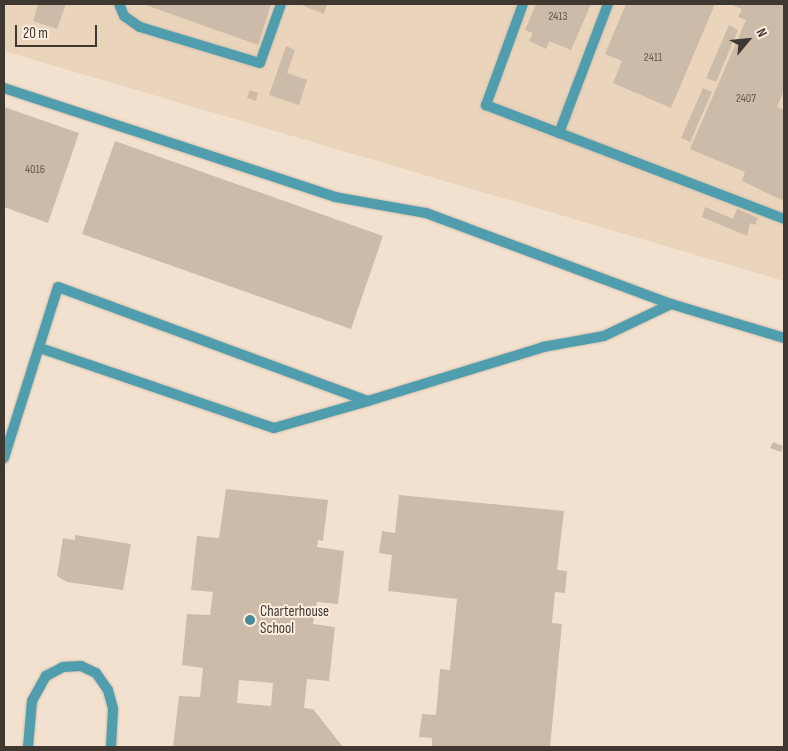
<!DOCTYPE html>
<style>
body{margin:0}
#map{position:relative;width:788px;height:751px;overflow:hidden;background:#f2e1ce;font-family:"Sofia Sans Condensed",sans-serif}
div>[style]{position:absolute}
.built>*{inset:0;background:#ead4bb}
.building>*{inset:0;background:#ccbba9}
.roads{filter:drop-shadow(0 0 1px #cebfaf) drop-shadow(0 0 1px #cebfaf)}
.service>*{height:10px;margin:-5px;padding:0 5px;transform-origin:5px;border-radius:5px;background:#4f9dad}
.dots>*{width:14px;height:14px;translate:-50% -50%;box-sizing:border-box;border:2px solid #fdefe0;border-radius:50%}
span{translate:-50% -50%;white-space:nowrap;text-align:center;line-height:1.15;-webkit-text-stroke:4px #fdefe0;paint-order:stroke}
.number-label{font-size:12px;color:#62594f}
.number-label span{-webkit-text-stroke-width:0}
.poi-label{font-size:15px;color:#3f3831}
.left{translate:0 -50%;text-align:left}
.frame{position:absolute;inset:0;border:5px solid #3f3831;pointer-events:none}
.north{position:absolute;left:723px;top:15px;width:50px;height:50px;-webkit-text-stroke:4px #fdefe0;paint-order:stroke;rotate:62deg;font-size:14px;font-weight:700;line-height:20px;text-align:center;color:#3f3831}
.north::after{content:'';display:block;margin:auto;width:18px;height:22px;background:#3f3831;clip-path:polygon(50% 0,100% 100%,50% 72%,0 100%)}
.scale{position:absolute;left:15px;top:25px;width:82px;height:22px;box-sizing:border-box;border:2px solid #3f3831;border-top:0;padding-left:6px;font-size:15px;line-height:18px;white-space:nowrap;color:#3f3831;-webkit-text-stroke:4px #fdefe0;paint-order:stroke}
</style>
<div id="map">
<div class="built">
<i style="clip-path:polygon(4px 4px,784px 4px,784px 281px,4px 51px)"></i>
</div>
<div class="building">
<i style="clip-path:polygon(38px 4px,66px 4px,57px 29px,33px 21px)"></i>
<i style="clip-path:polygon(143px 4px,271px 4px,258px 45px)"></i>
<i style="clip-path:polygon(299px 4px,327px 4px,324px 14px)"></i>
<i style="clip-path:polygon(536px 4px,591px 4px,571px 50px,549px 41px,546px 49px,529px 41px,533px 33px,525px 30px)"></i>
<i style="clip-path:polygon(626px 4px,715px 4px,671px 108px,613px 83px,622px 61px,605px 54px)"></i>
<i style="clip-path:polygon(730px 4px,784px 4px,784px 91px,777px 107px,784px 110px,784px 201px,742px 181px,745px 172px,690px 149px,746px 20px,738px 17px,742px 9px)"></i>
<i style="clip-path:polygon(729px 25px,738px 30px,716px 82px,706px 78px)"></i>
<i style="clip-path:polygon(286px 46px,295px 50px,287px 73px,307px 80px,299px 105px,269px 95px)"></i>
<i style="clip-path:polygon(703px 88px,712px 92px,690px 142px,681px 138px)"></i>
<i style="clip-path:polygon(250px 90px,258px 93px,256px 101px,247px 98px)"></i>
<i style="clip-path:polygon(4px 107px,79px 133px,48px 223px,4px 207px)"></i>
<i style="clip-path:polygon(115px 141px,383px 236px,351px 329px,82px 234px)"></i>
<i style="clip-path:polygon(705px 207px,733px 219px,737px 209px,758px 218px,755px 225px,750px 223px,747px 236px,702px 217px)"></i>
<i style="clip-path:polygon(773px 442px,783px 446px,781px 452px,770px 448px)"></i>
<i style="clip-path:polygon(evenodd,226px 489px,328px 500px,323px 541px,318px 540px,317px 547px,344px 551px,338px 604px,317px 602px,313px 624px,335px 627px,329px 681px,307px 679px,304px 708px,313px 709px,343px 747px,173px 747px,179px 696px,200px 697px,203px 668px,182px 665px,187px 614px,210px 615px,213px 592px,191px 590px,197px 536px,219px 538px,226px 489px,239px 680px,273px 683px,271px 706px,237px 703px,239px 680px)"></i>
<i style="clip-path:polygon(399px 495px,564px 511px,557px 570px,567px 571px,565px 593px,555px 592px,552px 623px,562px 624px,550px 747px,432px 747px,432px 738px,419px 737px,422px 714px,436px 715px,440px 669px,450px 670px,457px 599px,388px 591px,392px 555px,379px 553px,382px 531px,395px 533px)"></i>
<i style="clip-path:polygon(75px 535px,131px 544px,123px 590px,67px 582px,57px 576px,63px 538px,75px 540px)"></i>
</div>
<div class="roads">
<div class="service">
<i style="left:119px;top:4px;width:13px;rotate:67deg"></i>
<i style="left:124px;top:16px;width:19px;rotate:35deg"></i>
<i style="left:140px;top:27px;width:125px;rotate:16.7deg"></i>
<i style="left:260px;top:63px;width:63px;rotate:-70.4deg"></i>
<i style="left:523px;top:4px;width:108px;rotate:110.1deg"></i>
<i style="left:486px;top:105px;width:319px;rotate:20.9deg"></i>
<i style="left:4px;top:88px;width:348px;rotate:18.2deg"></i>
<i style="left:335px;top:197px;width:92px;rotate:10deg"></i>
<i style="left:426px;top:213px;width:261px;rotate:20.4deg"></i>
<i style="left:671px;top:304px;width:118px;rotate:16.7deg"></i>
<i style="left:559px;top:133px;width:138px;rotate:-69.2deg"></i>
<i style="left:40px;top:348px;width:247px;rotate:18.9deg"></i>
<i style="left:274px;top:428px;width:98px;rotate:-16deg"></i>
<i style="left:4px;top:458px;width:179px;rotate:-72.5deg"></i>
<i style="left:58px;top:287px;width:330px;rotate:20.2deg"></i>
<i style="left:368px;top:401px;width:183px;rotate:-17.1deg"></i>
<i style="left:543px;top:347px;width:62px;rotate:-10.2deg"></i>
<i style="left:604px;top:336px;width:74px;rotate:-25.5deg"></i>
<i style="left:28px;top:747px;width:46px;rotate:-85deg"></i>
<i style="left:32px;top:701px;width:29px;rotate:-61deg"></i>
<i style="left:46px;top:676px;width:19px;rotate:-28deg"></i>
<i style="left:63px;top:667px;width:18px;rotate:-3deg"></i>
<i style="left:81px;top:666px;width:17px;rotate:25deg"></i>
<i style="left:96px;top:673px;width:21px;rotate:55deg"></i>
<i style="left:108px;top:690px;width:20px;rotate:75deg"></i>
<i style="left:113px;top:709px;width:38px;rotate:93deg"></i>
</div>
</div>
<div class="dots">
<i style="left:250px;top:620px;background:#468a98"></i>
</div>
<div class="number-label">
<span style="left:558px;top:17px">2413</span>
<span style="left:653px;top:58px">2411</span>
<span style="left:746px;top:99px">2407</span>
<span style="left:35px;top:170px">4016</span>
</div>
<div class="poi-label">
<span class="left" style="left:260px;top:620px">Charterhouse<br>School</span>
</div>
<div class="frame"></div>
<div class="north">N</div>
<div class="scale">20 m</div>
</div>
